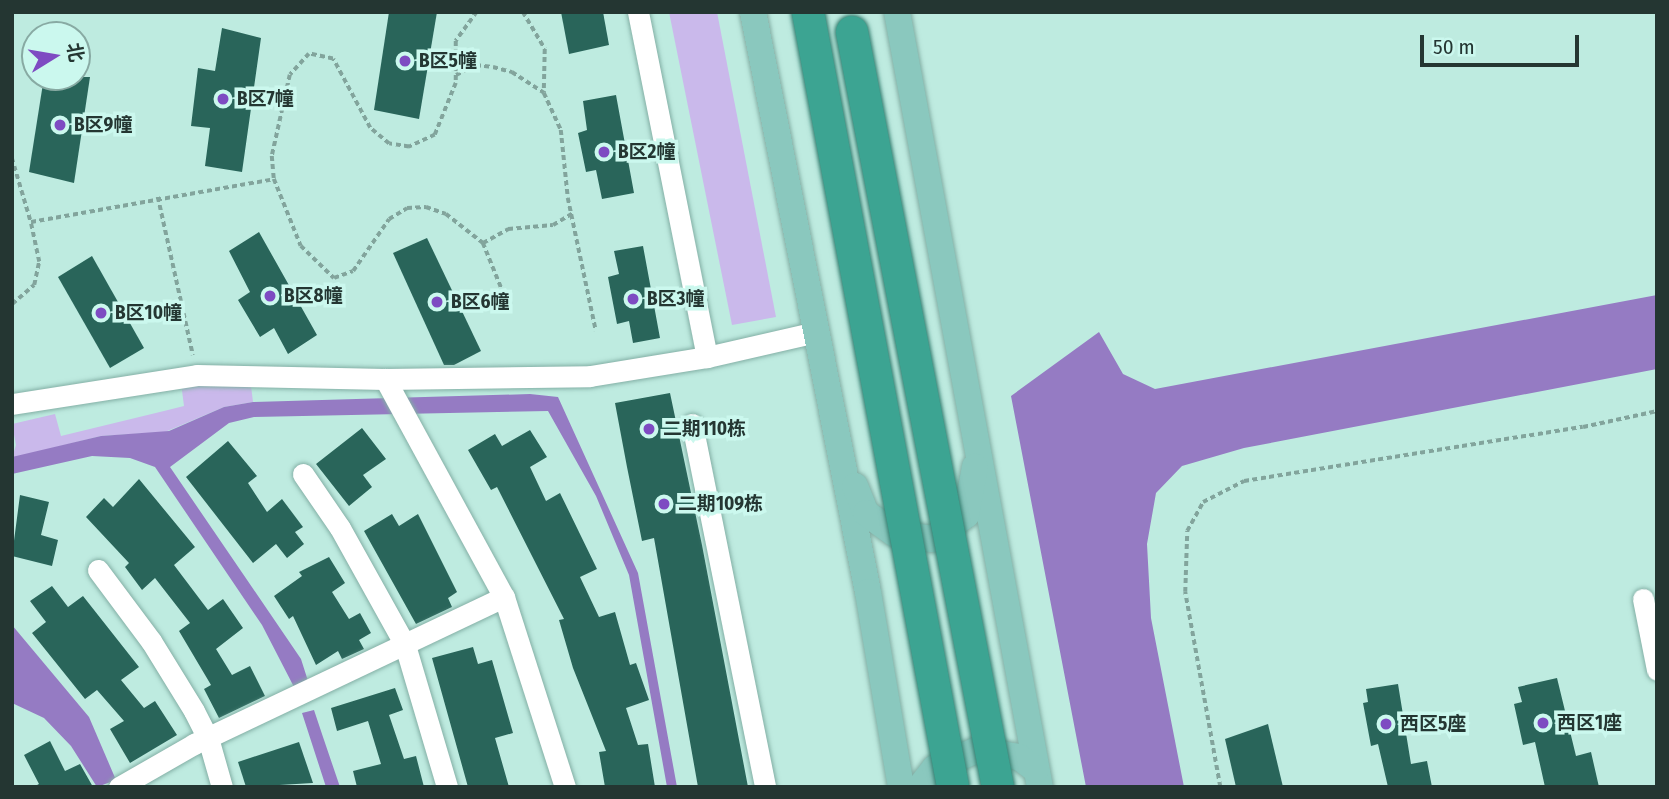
<!DOCTYPE html>
<meta charset="utf-8">
<style>
body{margin:0}
#map{position:relative;width:1669px;height:799px;overflow:hidden;background:#beebe0;font-family:"Fira Sans Condensed","Noto Sans SC",sans-serif}
div>[style]{position:absolute}
.green>*{inset:0;background:#cab9eb}
.water>*{inset:0;background:#957bc3}
.building>*{inset:0;background:#29655a}
.path>*{height:3.5px;margin-top:-1.75px;transform-origin:0;background:repeating-linear-gradient(90deg,#82a49c 0 5px,transparent 0 8.5px)}
.roads{filter:drop-shadow(0 0 2px #83afa5) drop-shadow(0 0 2px #83afa5)}
.minor>*{height:21px;margin:-10.5px;padding:0 10.5px;transform-origin:10.5px;border-radius:10.5px;background:#fff}
.major>*{height:26px;margin:-13px;padding:0 13px;transform-origin:13px;border-radius:13px;background:#8ac8be}
.bridges{filter:drop-shadow(0 0 2px #347e70) drop-shadow(0 0 2px #347e70)}
.highway-bridge>*{height:32px;margin:-16px;padding:0 16px;transform-origin:16px;border-radius:16px;background:#3ca492}
.dots>*{width:19px;height:19px;translate:-50% -50%;box-sizing:border-box;border:4px solid #cbf8ee;border-radius:50%}
span{translate:-50% -50%;white-space:nowrap;text-align:center;line-height:1.15;-webkit-text-stroke:7px #cbf8ee;paint-order:stroke}
.poi-label{font-size:19px;color:#243632;font-weight:700}
.left{translate:0 -50%;text-align:left}
.frame{position:absolute;inset:0;border:14px solid #243632;pointer-events:none}
.north{position:absolute;left:21px;top:21px;width:70px;height:70px;box-sizing:border-box;background:#cbf8ee;border:2px solid #88aaa3;border-radius:50%;rotate:79deg;font-size:19px;font-weight:700;line-height:28px;text-align:center;color:#243632}
.north::after{content:'';display:block;margin:auto;width:24px;height:32px;background:#7e4bc2;clip-path:polygon(50% 0,100% 100%,50% 72%,0 100%)}
.scale{position:absolute;left:1420px;top:35px;width:159px;height:32px;box-sizing:border-box;border:4px solid #243632;border-top:0;padding-left:9px;font-size:21px;line-height:24px;white-space:nowrap;color:#243632;-webkit-text-stroke:5px #cbf8ee;paint-order:stroke}
</style>
<div id="map">
<div class="green">
<i style="clip-path:polygon(669px 12px,717px 12px,776px 317px,732px 325px)"></i>
<i style="clip-path:polygon(181px 383px,251px 386px,253px 402px,224px 407px,165px 432px,101px 436px,12px 458px,16px 445px,12px 424px,55px 414px,61px 436px,164px 411px,184px 406px)"></i>
</div>
<div class="water">
<i style="clip-path:polygon(1657px 295px,1657px 369px,1244px 448px,1182px 466px,1156px 493px,1147px 544px,1151px 618px,1184px 787px,1086px 787px,1011px 396px,1099px 332px,1123px 374px,1155px 389px)"></i>
<i style="clip-path:polygon(530px 394px,558px 397px,638px 573px,677px 787px,667px 787px,629px 575px,596px 496px,548px 411px,254px 417px,229px 423px,170px 467px,301px 659px,308px 681px,294px 687px,262px 625px,155px 467px,130px 458px,92px 456px,12px 474px,12px 457px,101px 436px,169px 431px,224px 407px,253px 402px)"></i>
<i style="clip-path:polygon(12px 625px,89px 717px,116px 780px,97px 787px,71px 746px,44px 718px,12px 703px)"></i>
<i style="clip-path:polygon(314px 710px,323px 737px,340px 787px,326px 787px,302px 713px)"></i>
</div>
<div class="building">
<i style="clip-path:polygon(389px 12px,437px 12px,419px 119px,374px 110px)"></i>
<i style="clip-path:polygon(561px 12px,603px 12px,609px 45px,569px 54px)"></i>
<i style="clip-path:polygon(222px 28px,261px 38px,242px 172px,205px 166px,210px 128px,191px 126px,198px 68px,215px 71px)"></i>
<i style="clip-path:polygon(44px 77px,90px 77px,74px 183px,29px 172px)"></i>
<i style="clip-path:polygon(616px 95px,634px 193px,602px 199px,596px 170px,586px 172px,578px 133px,587px 130px,583px 101px)"></i>
<i style="clip-path:polygon(259px 232px,317px 335px,288px 354px,274px 328px,260px 337px,238px 300px,250px 292px,229px 251px)"></i>
<i style="clip-path:polygon(427px 238px,481px 351px,454px 365px,444px 365px,393px 253px)"></i>
<i style="clip-path:polygon(643px 246px,660px 338px,633px 343px,629px 321px,617px 324px,608px 277px,619px 274px,614px 251px)"></i>
<i style="clip-path:polygon(92px 256px,144px 348px,110px 368px,58px 277px)"></i>
<i style="clip-path:polygon(670px 393px,702px 545px,748px 787px,698px 787px,654px 538px,642px 541px,627px 467px,615px 403px)"></i>
<i style="clip-path:polygon(362px 428px,386px 459px,363px 475px,372px 487px,349px 506px,316px 464px)"></i>
<i style="clip-path:polygon(530px 430px,547px 457px,530px 467px,546px 501px,560px 493px,597px 569px,580px 577px,599px 617px,615px 612px,630px 665px,636px 663px,649px 700px,626px 708px,638px 745px,648px 744px,655px 787px,605px 787px,599px 752px,606px 751px,573px 668px,559px 620px,564px 619px,497px 487px,491px 490px,468px 450px,495px 434px,502px 446px)"></i>
<i style="clip-path:polygon(228px 441px,257px 476px,248px 483px,267px 512px,282px 499px,303px 527px,295px 532px,304px 544px,287px 558px,276px 544px,253px 563px,186px 477px)"></i>
<i style="clip-path:polygon(139px 479px,195px 547px,174px 565px,208px 610px,223px 599px,243px 628px,216px 649px,232px 675px,250px 666px,265px 696px,219px 718px,204px 689px,211px 685px,179px 631px,190px 623px,155px 578px,142px 590px,125px 567px,129px 563px,86px 517px,104px 498px,113px 507px)"></i>
<i style="clip-path:polygon(20px 495px,49px 502px,41px 535px,58px 540px,52px 566px,12px 556px)"></i>
<i style="clip-path:polygon(392px 514px,399px 526px,418px 514px,457px 592px,448px 598px,452px 607px,416px 624px,364px 531px)"></i>
<i style="clip-path:polygon(329px 557px,345px 583px,332px 592px,349px 619px,360px 613px,371px 633px,359px 640px,364px 649px,342px 659px,338px 651px,316px 665px,293px 616px,289px 619px,274px 596px,302px 576px,299px 572px)"></i>
<i style="clip-path:polygon(52px 586px,68px 607px,83px 596px,139px 667px,121px 680px,144px 708px,155px 701px,177px 735px,130px 763px,110px 729px,124px 721px,97px 690px,85px 699px,32px 633px,46px 622px,30px 601px)"></i>
<i style="clip-path:polygon(473px 647px,478px 664px,492px 660px,513px 733px,495px 738px,509px 787px,468px 787px,432px 658px)"></i>
<i style="clip-path:polygon(1557px 678px,1576px 756px,1591px 752px,1599px 787px,1545px 787px,1535px 742px,1523px 745px,1514px 704px,1522px 702px,1518px 687px)"></i>
<i style="clip-path:polygon(1398px 684px,1411px 764px,1427px 761px,1432px 787px,1388px 787px,1378px 744px,1371px 746px,1363px 703px,1368px 702px,1366px 689px)"></i>
<i style="clip-path:polygon(395px 688px,403px 710px,389px 715px,404px 759px,416px 756px,424px 787px,357px 787px,353px 771px,381px 764px,368px 721px,337px 731px,331px 708px)"></i>
<i style="clip-path:polygon(1268px 724px,1283px 787px,1236px 787px,1225px 739px)"></i>
<i style="clip-path:polygon(50px 741px,65px 771px,80px 764px,93px 787px,33px 787px,39px 784px,24px 755px)"></i>
<i style="clip-path:polygon(299px 742px,313px 783px,246px 787px,238px 762px)"></i>
</div>
<div class="path">
<i style="left:477px;top:12px;width:36px;rotate:126deg"></i>
<i style="left:456px;top:41px;width:42px;rotate:90deg"></i>
<i style="left:456px;top:83px;width:56px;rotate:112deg"></i>
<i style="left:435px;top:135px;width:29px;rotate:155deg"></i>
<i style="left:409px;top:147px;width:20px;rotate:-171deg"></i>
<i style="left:389px;top:144px;width:25px;rotate:-140deg"></i>
<i style="left:370px;top:128px;width:78px;rotate:-118.2deg"></i>
<i style="left:333px;top:59px;width:25px;rotate:-168deg"></i>
<i style="left:309px;top:54px;width:28px;rotate:132deg"></i>
<i style="left:290px;top:75px;width:83px;rotate:102.5deg"></i>
<i style="left:272px;top:156px;width:23px;rotate:85deg"></i>
<i style="left:274px;top:179px;width:72px;rotate:68.1deg"></i>
<i style="left:301px;top:246px;width:46px;rotate:44.1deg"></i>
<i style="left:334px;top:278px;width:20px;rotate:-20deg"></i>
<i style="left:353px;top:271px;width:63px;rotate:-55.3deg"></i>
<i style="left:389px;top:219px;width:21px;rotate:-31deg"></i>
<i style="left:407px;top:208px;width:19px;rotate:-3deg"></i>
<i style="left:426px;top:207px;width:21px;rotate:19deg"></i>
<i style="left:446px;top:214px;width:47px;rotate:38.1deg"></i>
<i style="left:483px;top:243px;width:53px;rotate:67.8deg"></i>
<i style="left:523px;top:12px;width:43px;rotate:59.3deg"></i>
<i style="left:545px;top:49px;width:44px;rotate:91.3deg"></i>
<i style="left:544px;top:93px;width:41px;rotate:65.3deg"></i>
<i style="left:561px;top:130px;width:68px;rotate:84.1deg"></i>
<i style="left:568px;top:198px;width:136px;rotate:78.1deg"></i>
<i style="left:456px;top:75px;width:22px;rotate:-27deg"></i>
<i style="left:476px;top:65px;width:17px;rotate:7deg"></i>
<i style="left:493px;top:67px;width:20px;rotate:15deg"></i>
<i style="left:512px;top:72px;width:38px;rotate:33deg"></i>
<i style="left:12px;top:158px;width:67px;rotate:73.5deg"></i>
<i style="left:31px;top:222px;width:247px;rotate:-10deg"></i>
<i style="left:158px;top:197px;width:162px;rotate:77.5deg"></i>
<i style="left:483px;top:243px;width:29px;rotate:-29deg"></i>
<i style="left:508px;top:229px;width:45px;rotate:-5.1deg"></i>
<i style="left:553px;top:225px;width:23px;rotate:-31deg"></i>
<i style="left:12px;top:304px;width:29px;rotate:-41deg"></i>
<i style="left:34px;top:285px;width:24px;rotate:-78deg"></i>
<i style="left:39px;top:262px;width:40px;rotate:-102deg"></i>
<i style="left:1220px;top:787px;width:198px;rotate:-100.2deg"></i>
<i style="left:1185px;top:592px;width:61px;rotate:-88.1deg"></i>
<i style="left:1187px;top:531px;width:33px;rotate:-61deg"></i>
<i style="left:1203px;top:502px;width:46px;rotate:-27.1deg"></i>
<i style="left:1244px;top:481px;width:343px;rotate:-9.1deg"></i>
<i style="left:1583px;top:427px;width:76px;rotate:-12.2deg"></i>
</div>
<div class="roads">
<div class="minor">
<i style="left:638px;top:12px;width:352px;rotate:78.7deg"></i>
<i style="left:385px;top:379px;width:248px;rotate:61.4deg"></i>
<i style="left:504px;top:597px;width:200px;rotate:72.2deg"></i>
<i style="left:12px;top:404px;width:187px;rotate:-8.9deg"></i>
<i style="left:197px;top:375px;width:188px;rotate:1.2deg"></i>
<i style="left:385px;top:379px;width:205px;rotate:-0.8deg"></i>
<i style="left:590px;top:376px;width:119px;rotate:-9.2deg"></i>
<i style="left:707px;top:357px;width:112px;rotate:-12.9deg"></i>
<i style="left:692px;top:424px;width:370px;rotate:78.6deg"></i>
<i style="left:303px;top:474px;width:65px;rotate:55.6deg"></i>
<i style="left:340px;top:528px;width:134px;rotate:60.9deg"></i>
<i style="left:405px;top:645px;width:148px;rotate:73.5deg"></i>
<i style="left:98px;top:570px;width:89px;rotate:53.3deg"></i>
<i style="left:151px;top:641px;width:82px;rotate:58.4deg"></i>
<i style="left:194px;top:711px;width:30px;rotate:63deg"></i>
<i style="left:208px;top:738px;width:51px;rotate:74.1deg"></i>
<i style="left:1643px;top:599px;width:72px;rotate:78.8deg"></i>
<i style="left:119px;top:787px;width:86px;rotate:-29.8deg"></i>
<i style="left:194px;top:744px;width:343px;rotate:-25.4deg"></i>
</div>
<div class="major">
<i style="left:753px;top:12px;width:591px;rotate:78.79deg"></i>
<i style="left:868px;top:592px;width:198px;rotate:80.4deg"></i>
<i style="left:897px;top:12px;width:788px;rotate:79.55deg"></i>
<i style="left:855px;top:486px;width:29px;rotate:68deg"></i>
<i style="left:866px;top:513px;width:34px;rotate:36deg"></i>
<i style="left:894px;top:533px;width:38px;rotate:9deg"></i>
<i style="left:932px;top:539px;width:42px;rotate:-35.2deg"></i>
<i style="left:966px;top:515px;width:49px;rotate:-79.4deg"></i>
<i style="left:920px;top:787px;width:24px;rotate:-52deg"></i>
<i style="left:935px;top:768px;width:46px;rotate:-23.2deg"></i>
<i style="left:977px;top:750px;width:43px;rotate:9.5deg"></i>
<i style="left:1019px;top:757px;width:21px;rotate:37deg"></i>
</div>
</div>
<div class="bridges">
<div class="highway-bridge">
<i style="left:808px;top:12px;width:788px;rotate:79.4deg"></i>
<i style="left:852px;top:32px;width:769px;rotate:79.06deg"></i>
</div>
</div>
<div class="dots">
<i style="left:405px;top:61px;background:#7e4bc2"></i>
<i style="left:223px;top:99px;background:#7e4bc2"></i>
<i style="left:60px;top:125px;background:#7e4bc2"></i>
<i style="left:604px;top:152px;background:#7e4bc2"></i>
<i style="left:270px;top:296px;background:#7e4bc2"></i>
<i style="left:633px;top:299px;background:#7e4bc2"></i>
<i style="left:437px;top:302px;background:#7e4bc2"></i>
<i style="left:101px;top:313px;background:#7e4bc2"></i>
<i style="left:649px;top:429px;background:#7e4bc2"></i>
<i style="left:664px;top:504px;background:#7e4bc2"></i>
<i style="left:1543px;top:723px;background:#7e4bc2"></i>
<i style="left:1386px;top:724px;background:#7e4bc2"></i>
</div>
<div class="poi-label">
<span class="left" style="left:419px;top:61px">B区5幢</span>
<span class="left" style="left:237px;top:99px">B区7幢</span>
<span class="left" style="left:74px;top:125px">B区9幢</span>
<span class="left" style="left:618px;top:152px">B区2幢</span>
<span class="left" style="left:284px;top:296px">B区8幢</span>
<span class="left" style="left:647px;top:299px">B区3幢</span>
<span class="left" style="left:451px;top:302px">B区6幢</span>
<span class="left" style="left:115px;top:313px">B区10幢</span>
<span class="left" style="left:663px;top:429px">二期110栋</span>
<span class="left" style="left:678px;top:504px">二期109栋</span>
<span class="left" style="left:1557px;top:723px">西区1座</span>
<span class="left" style="left:1400px;top:724px">西区5座</span>
</div>
<div class="frame"></div>
<div class="north">北</div>
<div class="scale">50 m</div>
</div>
